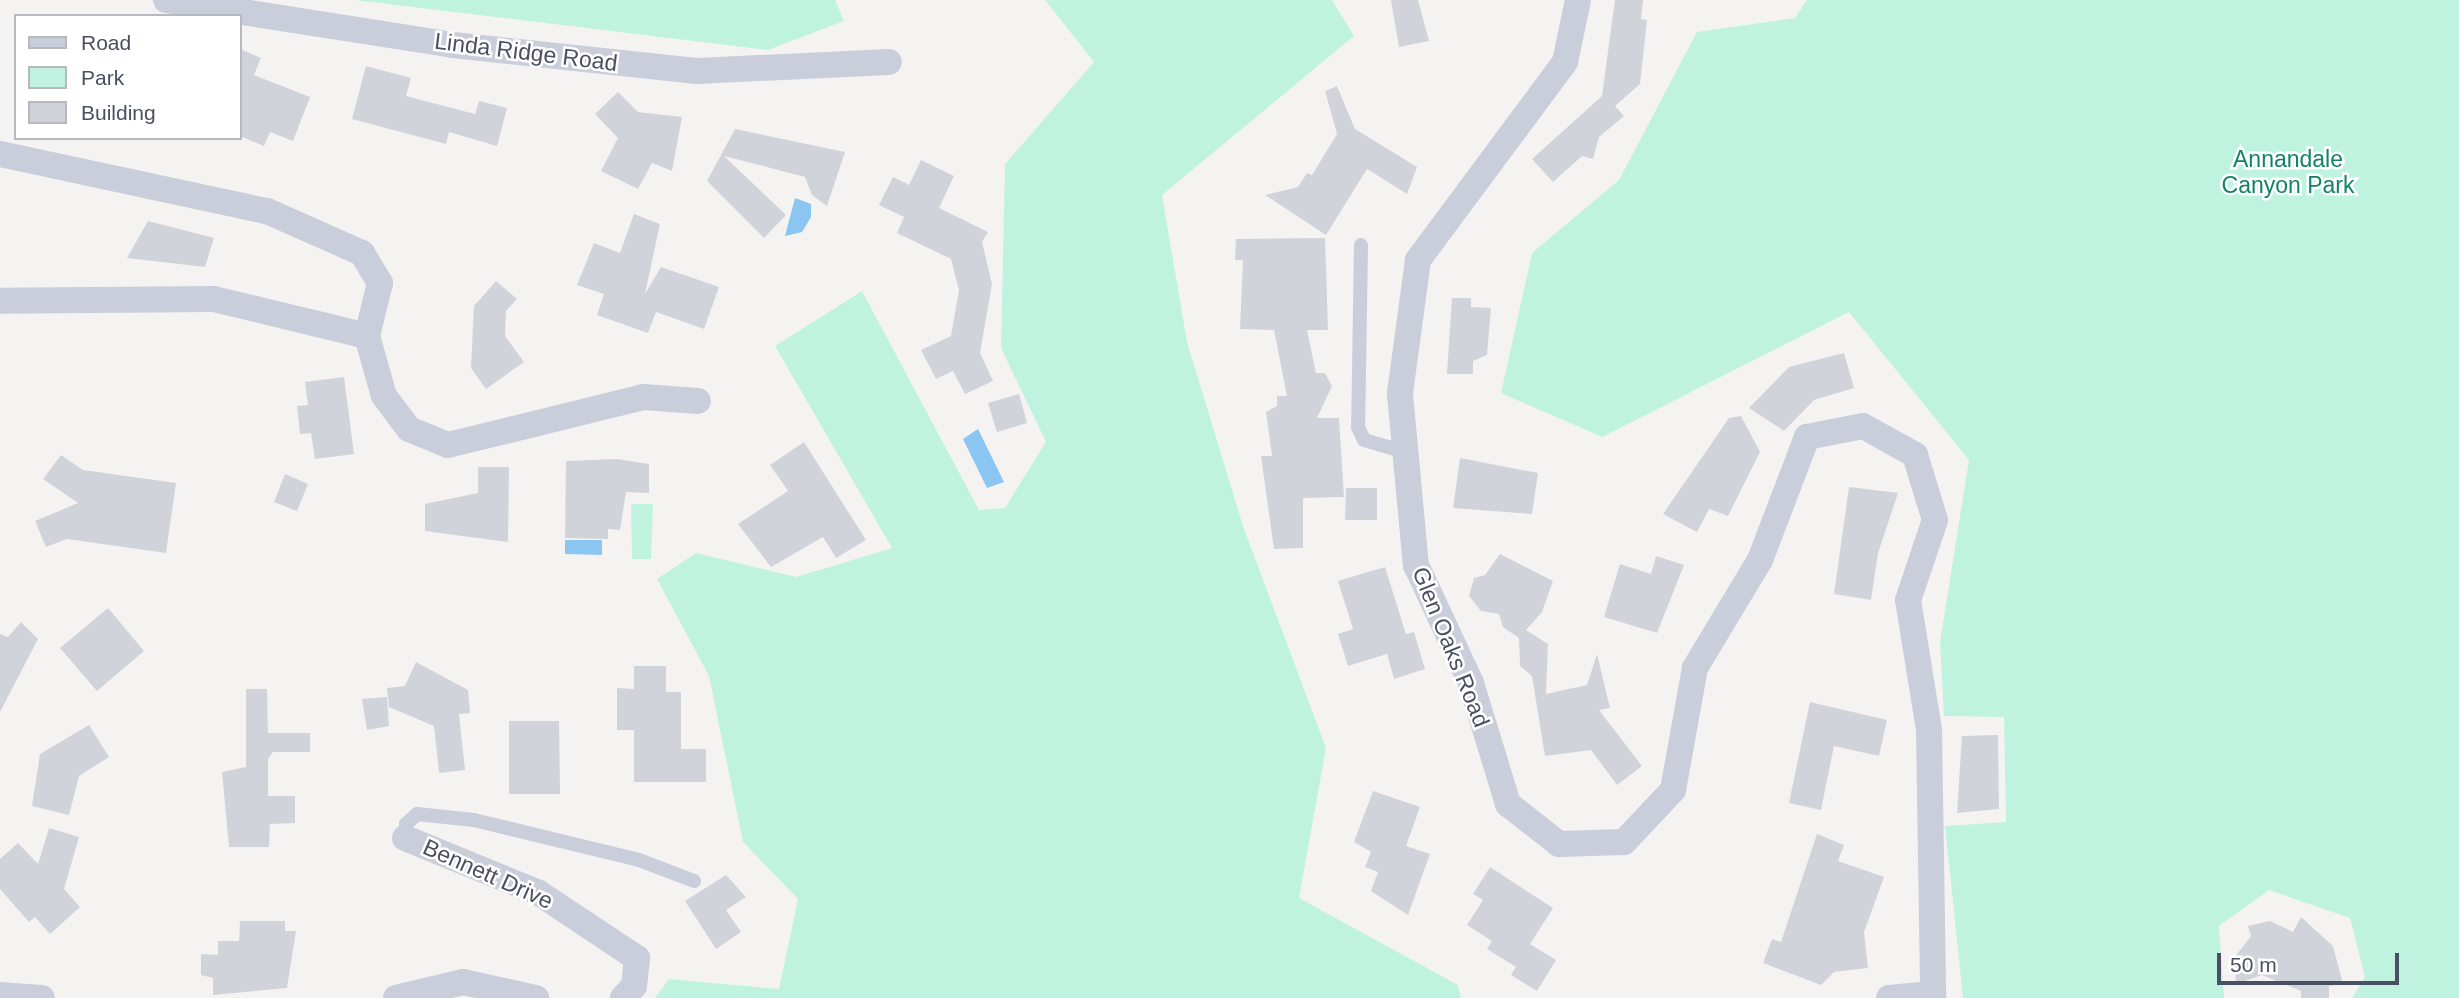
<!DOCTYPE html>
<style>
body{margin:0}
#map{position:relative;width:2459px;height:998px;overflow:hidden;background:#f5f3f2;font-family:Helvetica,sans-serif}
div>[style]{position:absolute}
.green>*{inset:0;background:#c0f3df}
.water>*{inset:0;background:#8bc5f2}
.building>*{inset:0;background:#d1d3da}
.service>*{height:14px;margin:-7px;padding:0 7px;transform-origin:7px;border-radius:7px;background:#c9ceda}
.minor>*{height:26px;margin:-13px;padding:0 13px;transform-origin:13px;border-radius:13px;background:#c9ceda}
span{translate:-50% -50%;white-space:nowrap;text-align:center;line-height:1.15;-webkit-text-stroke:5px #fff;paint-order:stroke}
.street-label{font-size:23px;color:#495061}
.park-label{font-size:23px;color:#128465}
.legend{position:absolute;left:14px;top:14px;width:228px;height:126px;box-sizing:border-box;background:#fff;border:2px solid #b6b9c0;margin:0;padding:9px 12px;list-style:none;font-size:21px;color:#495061}
.legend li{display:flex;align-items:center;gap:14px;height:35px}
.legend b{width:35px;border:2px solid #b6b9c0}
.scale{position:absolute;left:2217px;top:953px;width:182px;height:32px;box-sizing:border-box;border:4px solid #495061;border-top:0;padding-left:9px;font-size:21px;line-height:24px;white-space:nowrap;color:#495061;-webkit-text-stroke:5px #fff;paint-order:stroke}
</style>
<div id="map">
<div class="green">
<i style="clip-path:polygon(355px 0,835px 0,844px 21px,768px 50px)"></i>
<i style="clip-path:polygon(1045px 0,1332px 0,1354px 36px,1162px 195px,1187px 342px,1243px 526px,1326px 748px,1299px 898px,1458px 985px,1461px 998px,655px 998px,669px 979px,779px 989px,798px 899px,743px 842px,709px 676px,657px 579px,696px 553px,796px 577px,892px 548px,775px 346px,862px 291px,979px 510px,1005px 508px,1046px 442px,1001px 348px,1005px 164px,1094px 62px)"></i>
<i style="clip-path:polygon(1807px 0,2459px 0,2459px 998px,2352px 998px,2365px 977px,2350px 918px,2269px 890px,2219px 926px,2224px 998px,1963px 998px,1945px 826px,2006px 822px,2004px 717px,1944px 716px,1940px 642px,1969px 460px,1849px 312px,1602px 437px,1501px 393px,1532px 253px,1619px 180px,1697px 32px,1795px 18px)"></i>
<i style="clip-path:polygon(631px 504px,653px 504px,651px 559px,632px 559px)"></i>
</div>
<div class="water">
<i style="clip-path:polygon(795px 198px,811px 204px,811px 217px,802px 232px,785px 236px)"></i>
<i style="clip-path:polygon(978px 429px,1004px 482px,987px 488px,963px 439px)"></i>
<i style="clip-path:polygon(565px 540px,602px 540px,602px 555px,565px 554px)"></i>
</div>
<div class="building">
<i style="clip-path:polygon(1391px 0,1418px 0,1429px 41px,1399px 47px)"></i>
<i style="clip-path:polygon(1615px 0,1643px 0,1641px 19px,1647px 20px,1640px 84px,1615px 106px,1624px 116px,1599px 137px,1593px 159px,1582px 156px,1553px 182px,1532px 159px,1602px 96px)"></i>
<i style="clip-path:polygon(240px 49px,261px 58px,254px 75px,310px 97px,293px 141px,270px 132px,264px 146px,240px 136px)"></i>
<i style="clip-path:polygon(366px 66px,411px 78px,406px 96px,475px 114px,479px 101px,507px 108px,497px 146px,449px 132px,446px 144px,352px 119px)"></i>
<i style="clip-path:polygon(1337px 86px,1355px 129px,1417px 167px,1407px 194px,1367px 169px,1326px 235px,1265px 195px,1298px 187px,1307px 173px,1312px 175px,1337px 134px,1325px 91px)"></i>
<i style="clip-path:polygon(618px 92px,638px 112px,682px 117px,672px 171px,652px 163px,638px 189px,601px 171px,618px 138px,595px 114px)"></i>
<i style="clip-path:polygon(735px 129px,845px 152px,827px 206px,812px 195px,805px 177px,724px 156px,786px 215px,764px 238px,707px 181px)"></i>
<i style="clip-path:polygon(921px 160px,954px 176px,939px 208px,988px 232px,982px 242px,992px 284px,980px 353px,993px 381px,965px 394px,953px 371px,936px 379px,921px 350px,951px 336px,959px 290px,951px 259px,897px 233px,904px 217px,879px 205px,893px 177px,909px 185px)"></i>
<i style="clip-path:polygon(634px 214px,660px 224px,645px 294px,661px 267px,719px 287px,704px 329px,656px 312px,648px 333px,597px 315px,604px 294px,577px 285px,594px 243px,620px 253px)"></i>
<i style="clip-path:polygon(148px 221px,214px 238px,205px 267px,127px 258px)"></i>
<i style="clip-path:polygon(1325px 238px,1328px 330px,1307px 330px,1316px 373px,1325px 373px,1332px 386px,1317px 418px,1339px 418px,1344px 497px,1303px 498px,1303px 548px,1274px 549px,1261px 456px,1272px 456px,1266px 412px,1277px 406px,1277px 396px,1287px 396px,1274px 330px,1240px 329px,1243px 260px,1235px 260px,1236px 239px)"></i>
<i style="clip-path:polygon(496px 281px,517px 299px,506px 311px,505px 336px,524px 362px,486px 389px,471px 368px,474px 306px)"></i>
<i style="clip-path:polygon(1452px 298px,1471px 298px,1471px 307px,1491px 308px,1487px 355px,1473px 361px,1473px 374px,1447px 374px)"></i>
<i style="clip-path:polygon(1844px 353px,1854px 388px,1814px 400px,1784px 431px,1749px 408px,1789px 367px)"></i>
<i style="clip-path:polygon(344px 377px,354px 454px,315px 459px,311px 433px,300px 434px,297px 406px,308px 405px,305px 382px)"></i>
<i style="clip-path:polygon(1019px 394px,1027px 423px,997px 432px,988px 403px)"></i>
<i style="clip-path:polygon(1741px 416px,1760px 452px,1728px 516px,1709px 509px,1697px 532px,1663px 514px,1729px 418px)"></i>
<i style="clip-path:polygon(804px 442px,866px 540px,836px 558px,823px 537px,771px 567px,738px 524px,788px 491px,770px 465px)"></i>
<i style="clip-path:polygon(61px 455px,83px 470px,176px 483px,166px 553px,67px 539px,46px 547px,35px 521px,78px 503px,43px 479px)"></i>
<i style="clip-path:polygon(1460px 458px,1538px 473px,1532px 514px,1453px 508px)"></i>
<i style="clip-path:polygon(617px 459px,649px 464px,649px 493px,626px 492px,620px 530px,608px 529px,608px 539px,565px 538px,566px 461px)"></i>
<i style="clip-path:polygon(478px 467px,509px 467px,508px 542px,425px 531px,425px 504px,478px 493px)"></i>
<i style="clip-path:polygon(285px 474px,308px 484px,297px 511px,274px 502px)"></i>
<i style="clip-path:polygon(1849px 487px,1898px 493px,1878px 553px,1871px 600px,1834px 594px)"></i>
<i style="clip-path:polygon(1346px 488px,1377px 488px,1377px 520px,1345px 520px)"></i>
<i style="clip-path:polygon(1500px 554px,1553px 581px,1542px 612px,1526px 630px,1548px 644px,1546px 694px,1587px 685px,1597px 654px,1610px 708px,1599px 710px,1642px 766px,1617px 785px,1591px 750px,1545px 756px,1532px 676px,1520px 666px,1519px 638px,1503px 627px,1499px 614px,1481px 611px,1469px 596px,1474px 578px,1485px 575px)"></i>
<i style="clip-path:polygon(1656px 556px,1684px 565px,1657px 633px,1604px 617px,1620px 564px,1651px 574px)"></i>
<i style="clip-path:polygon(1385px 567px,1406px 634px,1414px 632px,1425px 669px,1394px 679px,1387px 654px,1348px 666px,1338px 634px,1353px 629px,1338px 581px)"></i>
<i style="clip-path:polygon(108px 608px,144px 651px,97px 691px,60px 648px)"></i>
<i style="clip-path:polygon(21px 622px,38px 639px,0 712px,0 634px,8px 637px)"></i>
<i style="clip-path:polygon(416px 662px,468px 690px,470px 713px,459px 714px,465px 770px,439px 773px,434px 726px,389px 707px,387px 688px,405px 686px)"></i>
<i style="clip-path:polygon(634px 666px,666px 666px,666px 692px,681px 692px,681px 749px,706px 749px,706px 782px,634px 782px,634px 730px,617px 730px,617px 688px,634px 689px)"></i>
<i style="clip-path:polygon(246px 689px,267px 689px,268px 733px,310px 733px,310px 752px,273px 752px,268px 759px,268px 796px,295px 796px,295px 823px,270px 824px,269px 847px,229px 847px,222px 772px,246px 767px)"></i>
<i style="clip-path:polygon(387px 697px,389px 726px,367px 730px,362px 699px)"></i>
<i style="clip-path:polygon(1810px 702px,1887px 720px,1879px 756px,1834px 746px,1821px 810px,1789px 803px)"></i>
<i style="clip-path:polygon(509px 721px,559px 721px,560px 794px,509px 794px)"></i>
<i style="clip-path:polygon(89px 725px,109px 757px,79px 776px,69px 815px,32px 806px,40px 754px)"></i>
<i style="clip-path:polygon(1998px 735px,1999px 809px,1957px 813px,1962px 736px)"></i>
<i style="clip-path:polygon(1373px 791px,1420px 807px,1406px 846px,1430px 854px,1408px 915px,1371px 891px,1378px 872px,1365px 867px,1371px 852px,1354px 842px)"></i>
<i style="clip-path:polygon(49px 828px,79px 837px,64px 889px,80px 907px,50px 934px,35px 917px,29px 922px,0 889px,0 859px,18px 843px,38px 864px)"></i>
<i style="clip-path:polygon(1817px 834px,1844px 845px,1838px 861px,1884px 877px,1864px 932px,1868px 968px,1834px 972px,1821px 985px,1763px 963px,1772px 939px,1781px 942px)"></i>
<i style="clip-path:polygon(1490px 867px,1553px 908px,1530px 944px,1556px 960px,1537px 991px,1511px 975px,1516px 967px,1487px 949px,1492px 941px,1467px 925px,1483px 900px,1473px 894px)"></i>
<i style="clip-path:polygon(726px 875px,746px 897px,726px 910px,741px 932px,716px 949px,685px 901px)"></i>
<i style="clip-path:polygon(2301px 917px,2333px 946px,2343px 984px,2329px 986px,2329px 998px,2301px 998px,2301px 991px,2262px 975px,2236px 984px,2234px 958px,2251px 936px,2248px 926px,2270px 921px,2293px 932px)"></i>
<i style="clip-path:polygon(240px 921px,285px 921px,285px 931px,296px 931px,287px 988px,213px 995px,213px 978px,201px 975px,201px 954px,218px 955px,218px 941px,239px 941px)"></i>
</div>
<div class="service">
<i style="left:1361px;top:245px;width:182px;rotate:90.9deg"></i>
<i style="left:1358px;top:427px;width:14px;rotate:65deg"></i>
<i style="left:1364px;top:440px;width:43px;rotate:16.3deg"></i>
<i style="left:405px;top:838px;width:14px;rotate:-86deg"></i>
<i style="left:406px;top:824px;width:15px;rotate:-42deg"></i>
<i style="left:417px;top:814px;width:57px;rotate:6deg"></i>
<i style="left:474px;top:820px;width:170px;rotate:13.6deg"></i>
<i style="left:639px;top:860px;width:59px;rotate:20.9deg"></i>
</div>
<div class="minor">
<i style="left:166px;top:0;width:291px;rotate:8.9deg"></i>
<i style="left:453px;top:45px;width:245px;rotate:6.1deg"></i>
<i style="left:697px;top:71px;width:192px;rotate:-2.7deg"></i>
<i style="left:1578px;top:0;width:63px;rotate:101.8deg"></i>
<i style="left:1565px;top:62px;width:247px;rotate:126.6deg"></i>
<i style="left:1418px;top:260px;width:135px;rotate:97.7deg"></i>
<i style="left:1400px;top:394px;width:172px;rotate:84.7deg"></i>
<i style="left:1416px;top:565px;width:130px;rotate:65deg"></i>
<i style="left:1471px;top:683px;width:127px;rotate:73deg"></i>
<i style="left:1508px;top:804px;width:65px;rotate:38.1deg"></i>
<i style="left:1559px;top:844px;width:65px;rotate:-1.8deg"></i>
<i style="left:1624px;top:842px;width:71px;rotate:-46.7deg"></i>
<i style="left:1673px;top:790px;width:124px;rotate:-79.8deg"></i>
<i style="left:1695px;top:668px;width:126px;rotate:-59deg"></i>
<i style="left:1760px;top:560px;width:132px;rotate:-69.1deg"></i>
<i style="left:1807px;top:437px;width:57px;rotate:-11.1deg"></i>
<i style="left:1863px;top:426px;width:60px;rotate:29.1deg"></i>
<i style="left:1915px;top:455px;width:68px;rotate:72.9deg"></i>
<i style="left:1935px;top:520px;width:84px;rotate:108.6deg"></i>
<i style="left:1908px;top:600px;width:132px;rotate:80.8deg"></i>
<i style="left:1929px;top:730px;width:268px;rotate:89.1deg"></i>
<i style="left:0;top:154px;width:273px;rotate:12.1deg"></i>
<i style="left:267px;top:211px;width:104px;rotate:23.9deg"></i>
<i style="left:362px;top:253px;width:35px;rotate:59deg"></i>
<i style="left:380px;top:283px;width:55px;rotate:103.8deg"></i>
<i style="left:367px;top:336px;width:157px;rotate:-166.4deg"></i>
<i style="left:214px;top:299px;width:214px;rotate:179.5deg"></i>
<i style="left:367px;top:336px;width:62px;rotate:74.2deg"></i>
<i style="left:384px;top:396px;width:41px;rotate:52.9deg"></i>
<i style="left:409px;top:429px;width:42px;rotate:22.3deg"></i>
<i style="left:448px;top:445px;width:201px;rotate:-13.8deg"></i>
<i style="left:643px;top:397px;width:55px;rotate:4.2deg"></i>
<i style="left:405px;top:838px;width:145px;rotate:22.3deg"></i>
<i style="left:539px;top:893px;width:118px;rotate:33.6deg"></i>
<i style="left:637px;top:958px;width:28px;rotate:96deg"></i>
<i style="left:634px;top:986px;width:16px;rotate:133deg"></i>
<i style="left:0;top:995px;width:42px;rotate:4.1deg"></i>
<i style="left:396px;top:998px;width:69px;rotate:-13.4deg"></i>
<i style="left:463px;top:982px;width:75px;rotate:12.4deg"></i>
<i style="left:1889px;top:998px;width:43px;rotate:-5.3deg"></i>
</div>
<div class="street-label">
<span style="left:526px;top:52px;rotate:7deg">Linda Ridge Road</span>
<span style="left:1451px;top:647px;rotate:68deg">Glen Oaks Road</span>
<span style="left:488px;top:874px;rotate:24deg">Bennett Drive</span>
</div>
<div class="park-label">
<span style="left:2288px;top:172px">Annandale<br>Canyon Park</span>
</div>
<ul class="legend">
<li><b style="height:9px;background:#c9ceda"></b>Road</li>
<li><b style="height:19px;background:#c0f3df"></b>Park</li>
<li><b style="height:19px;background:#d1d3da"></b>Building</li>
</ul>
<div class="scale">50 m</div>
</div>
